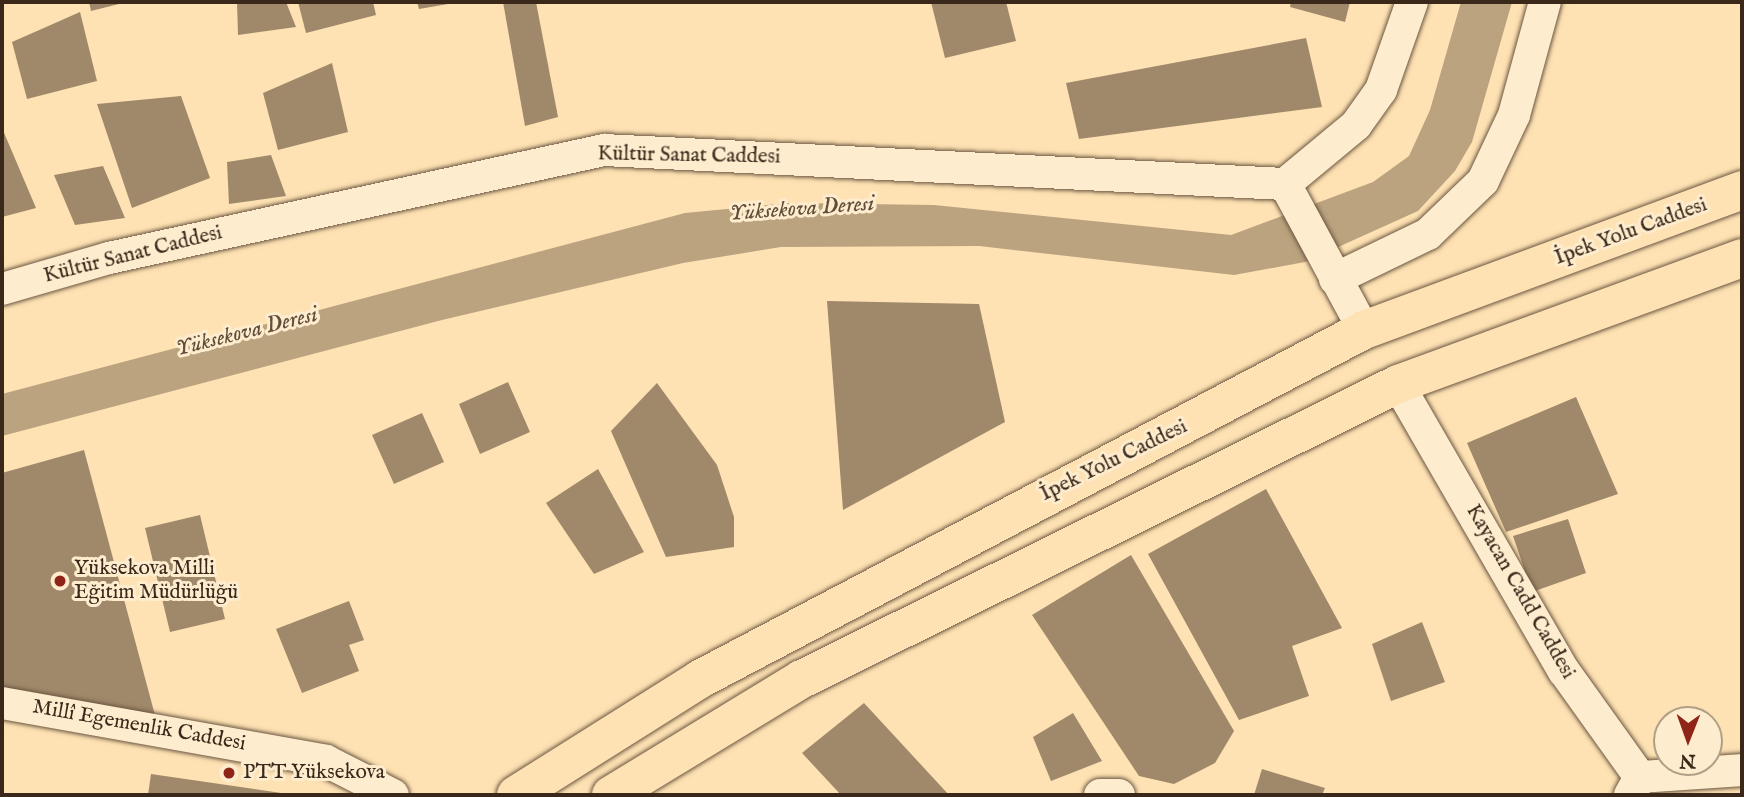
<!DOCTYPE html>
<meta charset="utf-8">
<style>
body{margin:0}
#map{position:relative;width:1744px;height:797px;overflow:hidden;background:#fee2b3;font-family:"IM FELL English",serif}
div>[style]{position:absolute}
.water>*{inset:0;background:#bba37f}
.building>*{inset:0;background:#a0896a}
.roads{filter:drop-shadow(0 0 2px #6b5641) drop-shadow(0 0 2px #6b5641)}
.minor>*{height:32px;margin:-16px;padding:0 16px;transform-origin:16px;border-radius:16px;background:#feecce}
.highway>*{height:38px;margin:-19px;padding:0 19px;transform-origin:19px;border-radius:19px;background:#fee2b3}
.dots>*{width:19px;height:19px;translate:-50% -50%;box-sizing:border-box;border:4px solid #feecce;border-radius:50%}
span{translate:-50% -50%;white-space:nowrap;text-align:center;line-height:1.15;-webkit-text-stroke:6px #feecce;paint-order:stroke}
.street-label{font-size:21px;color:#3a281b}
.poi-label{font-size:21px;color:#3a281b}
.left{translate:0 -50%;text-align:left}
.water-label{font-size:23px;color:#614d39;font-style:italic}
.frame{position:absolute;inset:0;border:4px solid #3a281b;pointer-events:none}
.north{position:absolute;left:1653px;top:706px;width:70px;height:70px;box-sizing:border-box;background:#feecce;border:2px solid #b09e86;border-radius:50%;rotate:181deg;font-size:19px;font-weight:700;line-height:28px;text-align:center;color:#3a281b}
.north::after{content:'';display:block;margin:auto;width:24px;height:32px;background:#8f2418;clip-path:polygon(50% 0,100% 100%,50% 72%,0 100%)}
</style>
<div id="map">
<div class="water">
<i style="clip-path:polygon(1461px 2px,1512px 2px,1472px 142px,1455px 171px,1418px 211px,1305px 262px,1234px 275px,979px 246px,781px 247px,683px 263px,442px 320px,2px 436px,2px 394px,685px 213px,789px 203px,934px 205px,1231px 235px,1373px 182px,1409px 156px,1430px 110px)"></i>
</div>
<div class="building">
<i style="clip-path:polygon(89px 2px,123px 2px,123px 3px,91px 11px)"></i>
<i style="clip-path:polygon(237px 2px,286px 2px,296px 27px,238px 35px)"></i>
<i style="clip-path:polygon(298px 2px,373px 2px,376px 15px,306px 33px)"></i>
<i style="clip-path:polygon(417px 2px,454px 2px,454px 3px,419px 9px)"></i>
<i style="clip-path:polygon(503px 2px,536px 2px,558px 117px,525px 126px)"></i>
<i style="clip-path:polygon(931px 2px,1006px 2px,1016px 41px,945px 58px)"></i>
<i style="clip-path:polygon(1291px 2px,1350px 2px,1345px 22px,1290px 7px)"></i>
<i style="clip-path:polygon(80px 12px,97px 81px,27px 99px,12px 42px)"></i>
<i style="clip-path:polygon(1306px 38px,1322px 107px,1079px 139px,1066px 83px)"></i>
<i style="clip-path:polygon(332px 63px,348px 132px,278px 150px,263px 93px)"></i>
<i style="clip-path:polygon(181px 96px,210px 178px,132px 208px,97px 104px)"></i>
<i style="clip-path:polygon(2px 128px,36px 208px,2px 217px)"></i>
<i style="clip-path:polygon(271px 155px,286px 196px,229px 204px,227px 162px)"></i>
<i style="clip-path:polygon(103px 166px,125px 218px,75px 225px,54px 175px)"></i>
<i style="clip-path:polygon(827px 301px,979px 304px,1005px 422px,843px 510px)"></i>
<i style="clip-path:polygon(508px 382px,530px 432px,480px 454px,459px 404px)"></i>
<i style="clip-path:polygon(657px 383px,717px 465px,734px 517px,734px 547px,666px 557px,611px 431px)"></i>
<i style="clip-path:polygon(1576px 397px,1618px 494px,1506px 532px,1467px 443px)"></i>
<i style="clip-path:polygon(422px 413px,444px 462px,394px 484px,372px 435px)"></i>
<i style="clip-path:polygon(84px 450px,156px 719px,2px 688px,2px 473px)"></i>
<i style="clip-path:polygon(598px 469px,644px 552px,594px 574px,546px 503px)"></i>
<i style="clip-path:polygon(1266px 489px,1342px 628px,1292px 646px,1309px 696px,1239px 720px,1148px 554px)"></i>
<i style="clip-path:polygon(200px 515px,225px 619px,170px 632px,145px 528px)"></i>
<i style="clip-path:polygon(1568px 519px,1586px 573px,1532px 592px,1513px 536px)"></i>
<i style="clip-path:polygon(1131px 555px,1234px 731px,1215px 763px,1174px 784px,1139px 776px,1032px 615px)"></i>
<i style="clip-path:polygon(349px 601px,364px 640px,349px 645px,359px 671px,302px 693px,276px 629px)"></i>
<i style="clip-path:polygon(1422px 622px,1445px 682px,1391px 701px,1372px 644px)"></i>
<i style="clip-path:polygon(864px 703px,949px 795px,841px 795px,802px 753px)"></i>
<i style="clip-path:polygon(1073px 713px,1102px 761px,1051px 781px,1033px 737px)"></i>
<i style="clip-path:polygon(1262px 769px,1325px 788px,1322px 795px,1254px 795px)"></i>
<i style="clip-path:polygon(151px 774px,288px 794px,288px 795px,148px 795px)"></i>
</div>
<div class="roads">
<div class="minor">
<i style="left:1285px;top:184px;width:92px;rotate:-39.7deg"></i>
<i style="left:1356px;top:125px;width:43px;rotate:-54.5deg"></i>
<i style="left:1381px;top:90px;width:93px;rotate:-70.6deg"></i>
<i style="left:1335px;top:279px;width:103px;rotate:-25.8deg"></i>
<i style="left:1428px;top:234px;width:76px;rotate:-43.9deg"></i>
<i style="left:1483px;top:181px;width:73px;rotate:-64.8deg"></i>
<i style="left:1514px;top:115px;width:117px;rotate:-74.7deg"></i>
<i style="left:2px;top:289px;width:111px;rotate:-16.2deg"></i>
<i style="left:109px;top:258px;width:507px;rotate:-12.31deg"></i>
<i style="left:604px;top:150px;width:682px;rotate:2.86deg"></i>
<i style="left:1285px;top:184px;width:166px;rotate:61.6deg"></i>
<i style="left:1398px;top:384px;width:332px;rotate:60deg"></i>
<i style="left:1564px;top:671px;width:130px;rotate:54.4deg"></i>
<i style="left:1640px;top:777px;width:21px;rotate:119deg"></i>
<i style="left:2px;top:703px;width:329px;rotate:10.1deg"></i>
<i style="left:326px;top:761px;width:75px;rotate:26.9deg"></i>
<i style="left:1640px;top:777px;width:102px;rotate:-3.9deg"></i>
<i style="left:1100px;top:795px;width:19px"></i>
</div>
<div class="highway">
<i style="left:516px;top:795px;width:218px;rotate:-32.2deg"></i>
<i style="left:700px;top:679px;width:750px;rotate:-27.73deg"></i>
<i style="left:1364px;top:330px;width:403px;rotate:-20.3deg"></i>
<i style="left:611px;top:795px;width:223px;rotate:-31.3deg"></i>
<i style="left:802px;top:679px;width:665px;rotate:-26.33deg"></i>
<i style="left:1398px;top:384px;width:366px;rotate:-20.1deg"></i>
</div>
</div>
<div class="dots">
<i style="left:60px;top:581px;background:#8f2418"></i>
<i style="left:229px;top:773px;background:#8f2418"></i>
</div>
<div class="street-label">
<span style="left:689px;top:156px;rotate:1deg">Kültür Sanat Caddesi</span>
<span style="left:1631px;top:232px;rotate:-20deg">İpek Yolu Caddesi</span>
<span style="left:133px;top:255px;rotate:-14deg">Kültür Sanat Caddesi</span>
<span style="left:1114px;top:461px;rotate:-26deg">İpek Yolu Caddesi</span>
<span style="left:1520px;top:592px;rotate:60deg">Kayacan Cadd Caddesi</span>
<span style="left:139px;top:726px;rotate:10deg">Millî Egemenlik Caddesi</span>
</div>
<div class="poi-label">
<span class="left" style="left:74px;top:581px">Yüksekova Milli<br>Eğitim Müdürlüğü</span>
<span class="left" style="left:243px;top:773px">PTT Yüksekova</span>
</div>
<div class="water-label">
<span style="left:802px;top:209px;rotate:-4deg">Yüksekova Deresi</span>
<span style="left:247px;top:332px;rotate:-14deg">Yüksekova Deresi</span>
</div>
<div class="frame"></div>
<div class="north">N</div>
</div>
